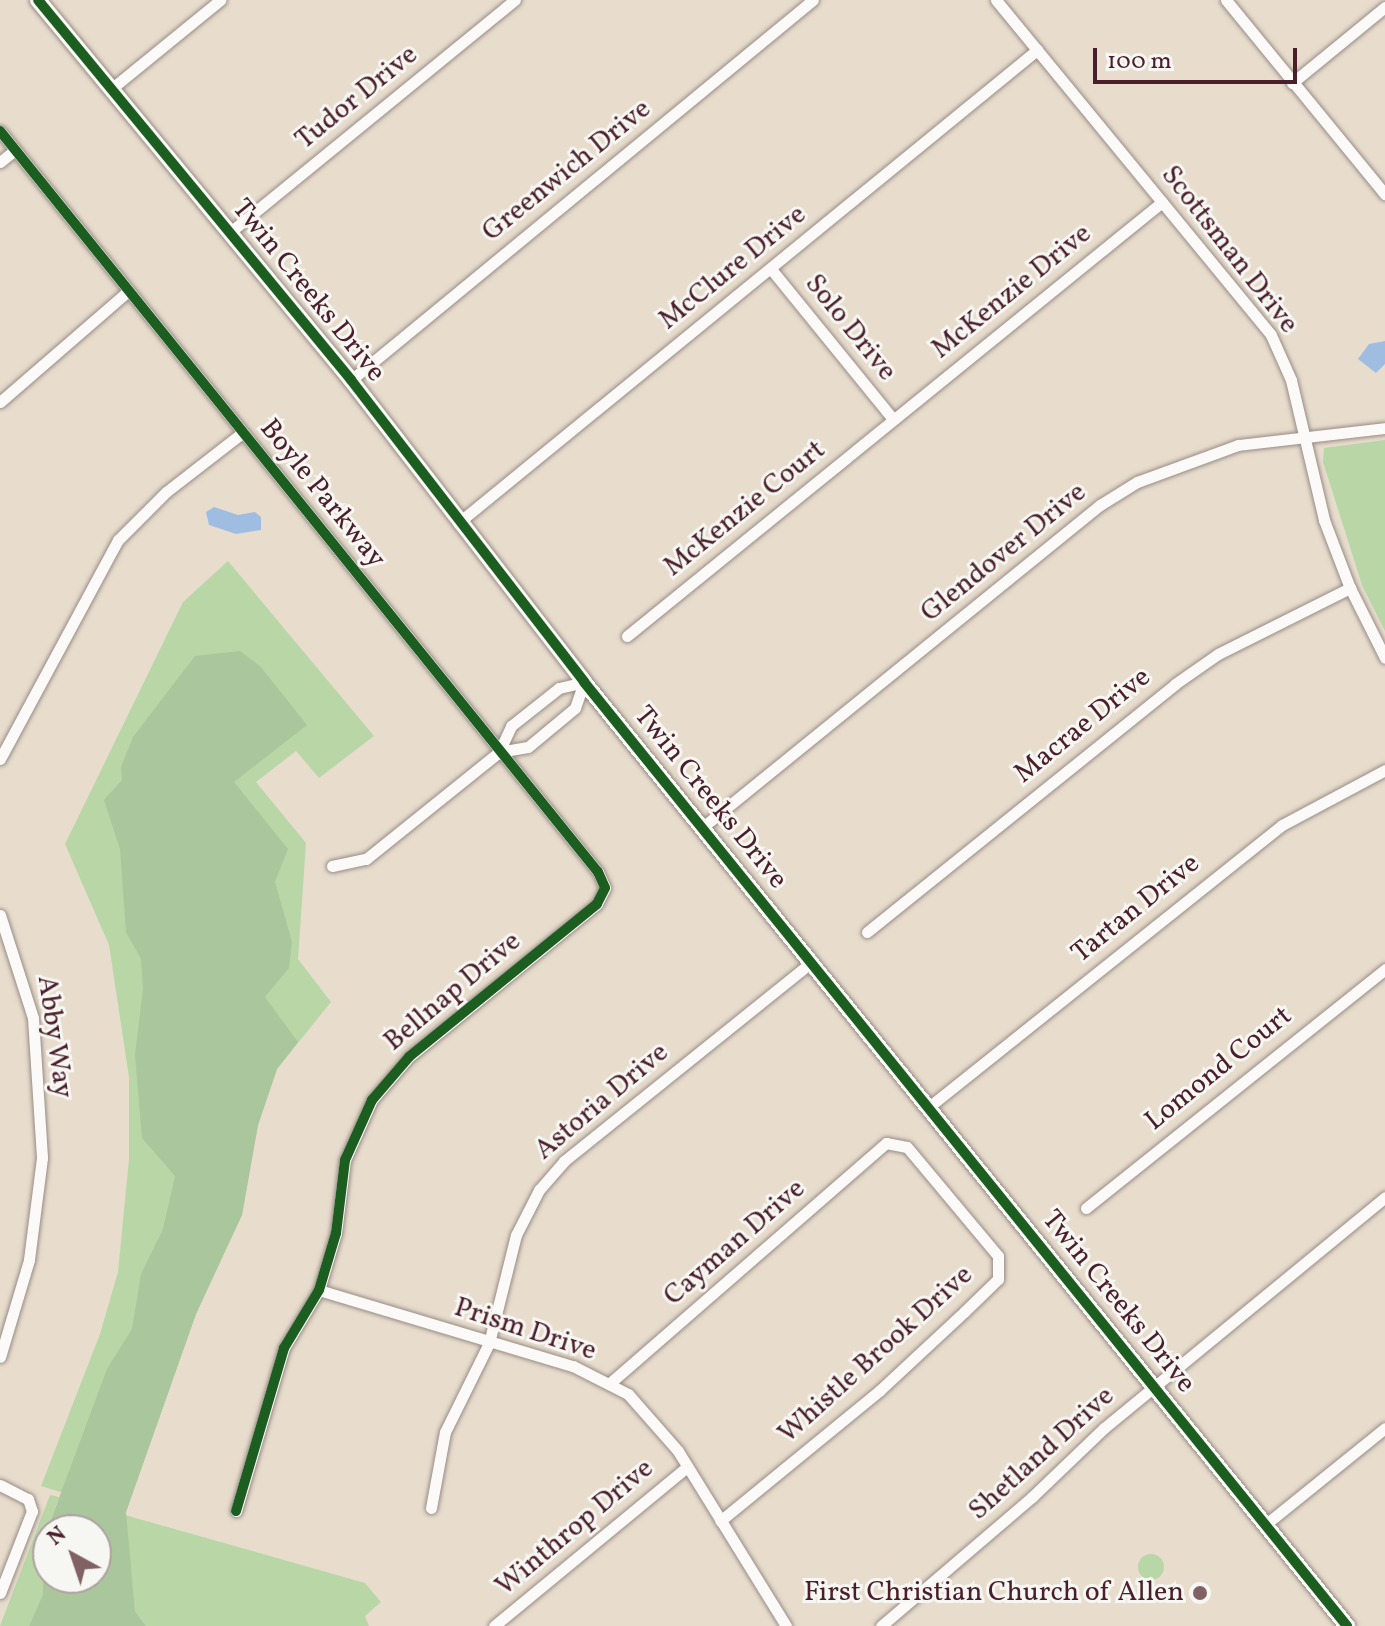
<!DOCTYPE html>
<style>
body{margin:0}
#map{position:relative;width:1385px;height:1626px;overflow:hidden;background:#e8ddcd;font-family:Vollkorn,serif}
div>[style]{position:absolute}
.green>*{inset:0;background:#b9d6a7}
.round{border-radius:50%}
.forest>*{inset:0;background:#a9c69c}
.water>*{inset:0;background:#9ebde1}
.roads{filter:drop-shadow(0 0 2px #988c86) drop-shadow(0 0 2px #988c86)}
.street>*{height:11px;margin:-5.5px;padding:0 5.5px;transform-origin:5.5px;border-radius:5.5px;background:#fcfaf8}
.secondary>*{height:16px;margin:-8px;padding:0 8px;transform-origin:8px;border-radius:8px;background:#fcfaf8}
.cycleway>*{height:10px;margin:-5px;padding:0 5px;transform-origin:5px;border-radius:5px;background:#1b5e20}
.dots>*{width:22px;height:22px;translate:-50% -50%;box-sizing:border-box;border:4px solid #f6f6f2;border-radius:50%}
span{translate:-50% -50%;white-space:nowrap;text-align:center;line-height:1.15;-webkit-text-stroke:6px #f6f6f2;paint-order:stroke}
.street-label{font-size:28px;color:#4a1f2b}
.poi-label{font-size:28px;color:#4a1f2b}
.right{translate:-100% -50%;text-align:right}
.north{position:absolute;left:32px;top:1514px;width:80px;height:80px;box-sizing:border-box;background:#f6f6f2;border:2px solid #b1a0a2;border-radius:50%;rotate:320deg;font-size:22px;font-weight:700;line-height:32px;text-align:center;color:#4a1f2b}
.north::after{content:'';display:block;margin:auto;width:28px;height:36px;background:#816264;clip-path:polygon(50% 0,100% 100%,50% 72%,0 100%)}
.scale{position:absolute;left:1093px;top:48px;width:204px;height:36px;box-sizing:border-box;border:4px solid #4a1f2b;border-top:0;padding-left:10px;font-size:24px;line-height:28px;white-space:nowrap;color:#4a1f2b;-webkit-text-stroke:6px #f6f6f2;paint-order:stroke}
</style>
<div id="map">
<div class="green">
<i style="clip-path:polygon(1385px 440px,1385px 631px,1362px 585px,1323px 462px,1324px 448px)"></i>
<i style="clip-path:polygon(228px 561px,374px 736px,319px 778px,296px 751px,256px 782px,306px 843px,298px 959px,331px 1002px,277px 1069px,258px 1125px,242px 1215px,196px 1314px,126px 1512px,41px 1486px,100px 1334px,118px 1272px,129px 1159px,129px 1077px,109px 945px,65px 844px,183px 602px)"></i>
<i style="clip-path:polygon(50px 1495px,59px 1497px,43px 1541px,43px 1594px,29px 1626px,0 1626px)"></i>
<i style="clip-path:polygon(125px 1515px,365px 1583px,381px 1602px,365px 1616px,369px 1626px,146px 1626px,135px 1611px)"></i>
<i class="round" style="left:1138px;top:1554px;width:26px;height:26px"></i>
</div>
<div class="forest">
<i style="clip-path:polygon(evenodd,240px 651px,260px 666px,307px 725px,234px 782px,288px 849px,275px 882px,292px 942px,289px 968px,265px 997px,298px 1042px,277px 1069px,258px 1125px,242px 1215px,196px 1314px,126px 1512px,135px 1611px,146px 1626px,29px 1626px,43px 1594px,43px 1541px,107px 1369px,132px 1329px,141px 1274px,163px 1229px,175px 1176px,142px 1138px,135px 1055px,143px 989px,141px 959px,126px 932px,120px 849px,104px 800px,122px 780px,121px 767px,133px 737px,195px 656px,240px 651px,48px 1530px,96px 1530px,96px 1578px,48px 1578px,48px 1530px)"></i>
</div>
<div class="water">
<i style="clip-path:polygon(1385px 341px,1385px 364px,1376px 373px,1358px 359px,1369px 344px)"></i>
<i style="clip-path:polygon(214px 507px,238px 515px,255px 512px,261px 517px,261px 530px,236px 534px,209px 525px,206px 512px)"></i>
</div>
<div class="roads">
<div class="street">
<i style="left:996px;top:0;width:433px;rotate:50.6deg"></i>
<i style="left:1271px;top:335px;width:49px;rotate:66deg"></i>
<i style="left:1291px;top:380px;width:144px;rotate:76.7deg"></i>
<i style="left:1324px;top:520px;width:73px;rotate:69.1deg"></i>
<i style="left:1350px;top:588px;width:78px;rotate:63.4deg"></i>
<i style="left:1226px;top:0;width:251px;rotate:50.7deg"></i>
<i style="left:1292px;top:83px;width:120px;rotate:-39.3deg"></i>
<i style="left:111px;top:89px;width:141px;rotate:-39.2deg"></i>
<i style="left:0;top:131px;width:952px;rotate:51.1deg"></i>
<i style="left:598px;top:872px;width:17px;rotate:66deg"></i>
<i style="left:605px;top:888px;width:18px;rotate:117deg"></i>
<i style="left:597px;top:904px;width:242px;rotate:140.9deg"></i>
<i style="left:409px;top:1057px;width:57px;rotate:130.7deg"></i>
<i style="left:372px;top:1100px;width:66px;rotate:114.2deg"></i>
<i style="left:345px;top:1160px;width:74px;rotate:97deg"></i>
<i style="left:336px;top:1233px;width:59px;rotate:106.6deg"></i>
<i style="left:319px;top:1290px;width:68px;rotate:121.1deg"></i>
<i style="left:284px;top:1348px;width:170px;rotate:106.4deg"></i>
<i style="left:0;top:162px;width:19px;rotate:-39deg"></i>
<i style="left:229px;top:233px;width:369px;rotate:-39.2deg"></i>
<i style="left:771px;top:269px;width:193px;rotate:50.9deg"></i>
<i style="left:351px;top:380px;width:598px;rotate:-39.44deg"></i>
<i style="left:0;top:402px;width:169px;rotate:-40.9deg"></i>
<i style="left:458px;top:523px;width:748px;rotate:-39.25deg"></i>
<i style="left:627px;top:636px;width:689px;rotate:-39.05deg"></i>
<i style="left:499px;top:752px;width:29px;rotate:-10deg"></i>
<i style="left:528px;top:747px;width:61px;rotate:-39.7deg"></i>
<i style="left:575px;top:708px;width:28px;rotate:-71deg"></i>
<i style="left:0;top:759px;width:249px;rotate:-61.7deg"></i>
<i style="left:118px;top:540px;width:68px;rotate:-45deg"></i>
<i style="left:166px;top:492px;width:96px;rotate:-37.8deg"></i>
<i style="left:704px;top:826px;width:510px;rotate:-39.03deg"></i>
<i style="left:1100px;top:505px;width:44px;rotate:-31.9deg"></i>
<i style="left:1137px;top:482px;width:108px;rotate:-20.1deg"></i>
<i style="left:1238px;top:445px;width:148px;rotate:-6.6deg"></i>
<i style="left:332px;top:866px;width:35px;rotate:-12deg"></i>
<i style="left:366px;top:859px;width:171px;rotate:-38.8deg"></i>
<i style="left:499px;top:752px;width:29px;rotate:-65deg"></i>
<i style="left:511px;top:726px;width:61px;rotate:-38.4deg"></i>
<i style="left:559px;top:688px;width:26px;rotate:-13deg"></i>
<i style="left:0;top:915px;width:108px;rotate:72.2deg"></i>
<i style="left:33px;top:1018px;width:140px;rotate:86.3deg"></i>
<i style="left:42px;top:1158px;width:103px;rotate:97.3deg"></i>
<i style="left:29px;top:1260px;width:101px;rotate:106.6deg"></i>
<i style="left:867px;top:932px;width:395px;rotate:-38.8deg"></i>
<i style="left:1175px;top:684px;width:52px;rotate:-34.9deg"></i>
<i style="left:1218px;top:654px;width:148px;rotate:-26.6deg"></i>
<i style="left:930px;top:1106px;width:450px;rotate:-38.6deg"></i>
<i style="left:1282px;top:825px;width:117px;rotate:-28.1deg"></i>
<i style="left:1086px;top:1208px;width:383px;rotate:-38.6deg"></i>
<i style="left:319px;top:1290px;width:265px;rotate:16.7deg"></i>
<i style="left:573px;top:1366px;width:62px;rotate:27deg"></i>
<i style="left:628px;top:1394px;width:76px;rotate:48.7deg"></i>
<i style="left:678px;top:1451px;width:206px;rotate:58.3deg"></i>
<i style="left:610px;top:1383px;width:366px;rotate:-41deg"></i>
<i style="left:886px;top:1143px;width:21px;rotate:11deg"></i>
<i style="left:907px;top:1147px;width:142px;rotate:50.1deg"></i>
<i style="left:998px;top:1256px;width:23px;rotate:90deg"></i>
<i style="left:998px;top:1279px;width:47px;rotate:135.9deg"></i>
<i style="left:964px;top:1312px;width:116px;rotate:137.1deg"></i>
<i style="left:879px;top:1391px;width:205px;rotate:140.7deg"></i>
<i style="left:0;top:1485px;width:31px;rotate:27deg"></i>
<i style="left:28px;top:1499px;width:13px;rotate:72deg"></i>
<i style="left:32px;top:1511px;width:88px;rotate:111.3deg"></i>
<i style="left:431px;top:1508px;width:77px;rotate:-79.6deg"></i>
<i style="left:445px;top:1432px;width:99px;rotate:-63.7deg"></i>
<i style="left:489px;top:1343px;width:111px;rotate:-76deg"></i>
<i style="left:516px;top:1235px;width:51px;rotate:-62.9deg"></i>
<i style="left:539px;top:1190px;width:38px;rotate:-49deg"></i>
<i style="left:564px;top:1161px;width:319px;rotate:-38.8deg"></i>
<i style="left:1266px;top:1524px;width:153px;rotate:-38.9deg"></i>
<i style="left:494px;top:1626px;width:250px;rotate:-39.5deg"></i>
<i style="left:881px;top:1626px;width:199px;rotate:-40.5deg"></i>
<i style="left:1032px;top:1497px;width:100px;rotate:-43.8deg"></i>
<i style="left:1104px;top:1428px;width:364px;rotate:-39.4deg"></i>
</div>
<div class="secondary">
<i style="left:38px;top:0;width:492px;rotate:50.5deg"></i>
<i style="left:351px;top:380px;width:381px;rotate:52.3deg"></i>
<i style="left:584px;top:682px;width:1214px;rotate:51.05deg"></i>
</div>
</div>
<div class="cycleway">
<i style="left:38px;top:0;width:492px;rotate:50.5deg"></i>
<i style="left:351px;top:380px;width:381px;rotate:52.3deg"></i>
<i style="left:584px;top:682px;width:1214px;rotate:51.05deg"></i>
<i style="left:0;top:131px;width:952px;rotate:51.1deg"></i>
<i style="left:598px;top:872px;width:17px;rotate:66deg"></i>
<i style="left:605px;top:888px;width:18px;rotate:117deg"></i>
<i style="left:597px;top:904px;width:242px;rotate:140.9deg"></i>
<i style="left:409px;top:1057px;width:57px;rotate:130.7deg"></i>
<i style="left:372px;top:1100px;width:66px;rotate:114.2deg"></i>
<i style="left:345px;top:1160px;width:74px;rotate:97deg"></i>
<i style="left:336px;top:1233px;width:59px;rotate:106.6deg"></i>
<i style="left:319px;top:1290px;width:68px;rotate:121.1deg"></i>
<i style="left:284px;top:1348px;width:170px;rotate:106.4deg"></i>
</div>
<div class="dots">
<i style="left:1200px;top:1593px;background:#816264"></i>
</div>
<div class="street-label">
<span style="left:357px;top:98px;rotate:-39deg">Tudor Drive</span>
<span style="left:567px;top:171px;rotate:-39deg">Greenwich Drive</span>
<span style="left:1229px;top:250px;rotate:52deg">Scottsman Drive</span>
<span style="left:733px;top:268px;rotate:-39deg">McClure Drive</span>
<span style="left:308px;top:291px;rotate:51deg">Twin Creeks Drive</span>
<span style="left:1012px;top:292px;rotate:-39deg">McKenzie Drive</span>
<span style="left:850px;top:328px;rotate:51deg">Solo Drive</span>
<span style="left:322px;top:494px;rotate:51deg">Boyle Parkway</span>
<span style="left:745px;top:509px;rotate:-39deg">McKenzie Court</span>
<span style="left:1004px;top:553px;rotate:-39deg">Glendover Drive</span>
<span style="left:1083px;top:726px;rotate:-39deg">Macrae Drive</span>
<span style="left:710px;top:798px;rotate:51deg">Twin Creeks Drive</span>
<span style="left:1136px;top:909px;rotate:-39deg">Tartan Drive</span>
<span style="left:453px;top:992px;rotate:-40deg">Bellnap Drive</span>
<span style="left:54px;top:1037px;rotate:82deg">Abby Way</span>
<span style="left:1219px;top:1069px;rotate:-39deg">Lomond Court</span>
<span style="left:602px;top:1102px;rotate:-40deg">Astoria Drive</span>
<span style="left:735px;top:1243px;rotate:-41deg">Cayman Drive</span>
<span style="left:1118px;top:1302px;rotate:51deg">Twin Creeks Drive</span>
<span style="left:525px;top:1330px;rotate:18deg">Prism Drive</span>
<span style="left:876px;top:1355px;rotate:-42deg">Whistle Brook Drive</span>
<span style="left:1042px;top:1454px;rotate:-42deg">Shetland Drive</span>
<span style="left:575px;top:1528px;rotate:-40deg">Winthrop Drive</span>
</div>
<div class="poi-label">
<span class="right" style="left:1184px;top:1593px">First Christian Church of Allen</span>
</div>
<div class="north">N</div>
<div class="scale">100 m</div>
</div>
